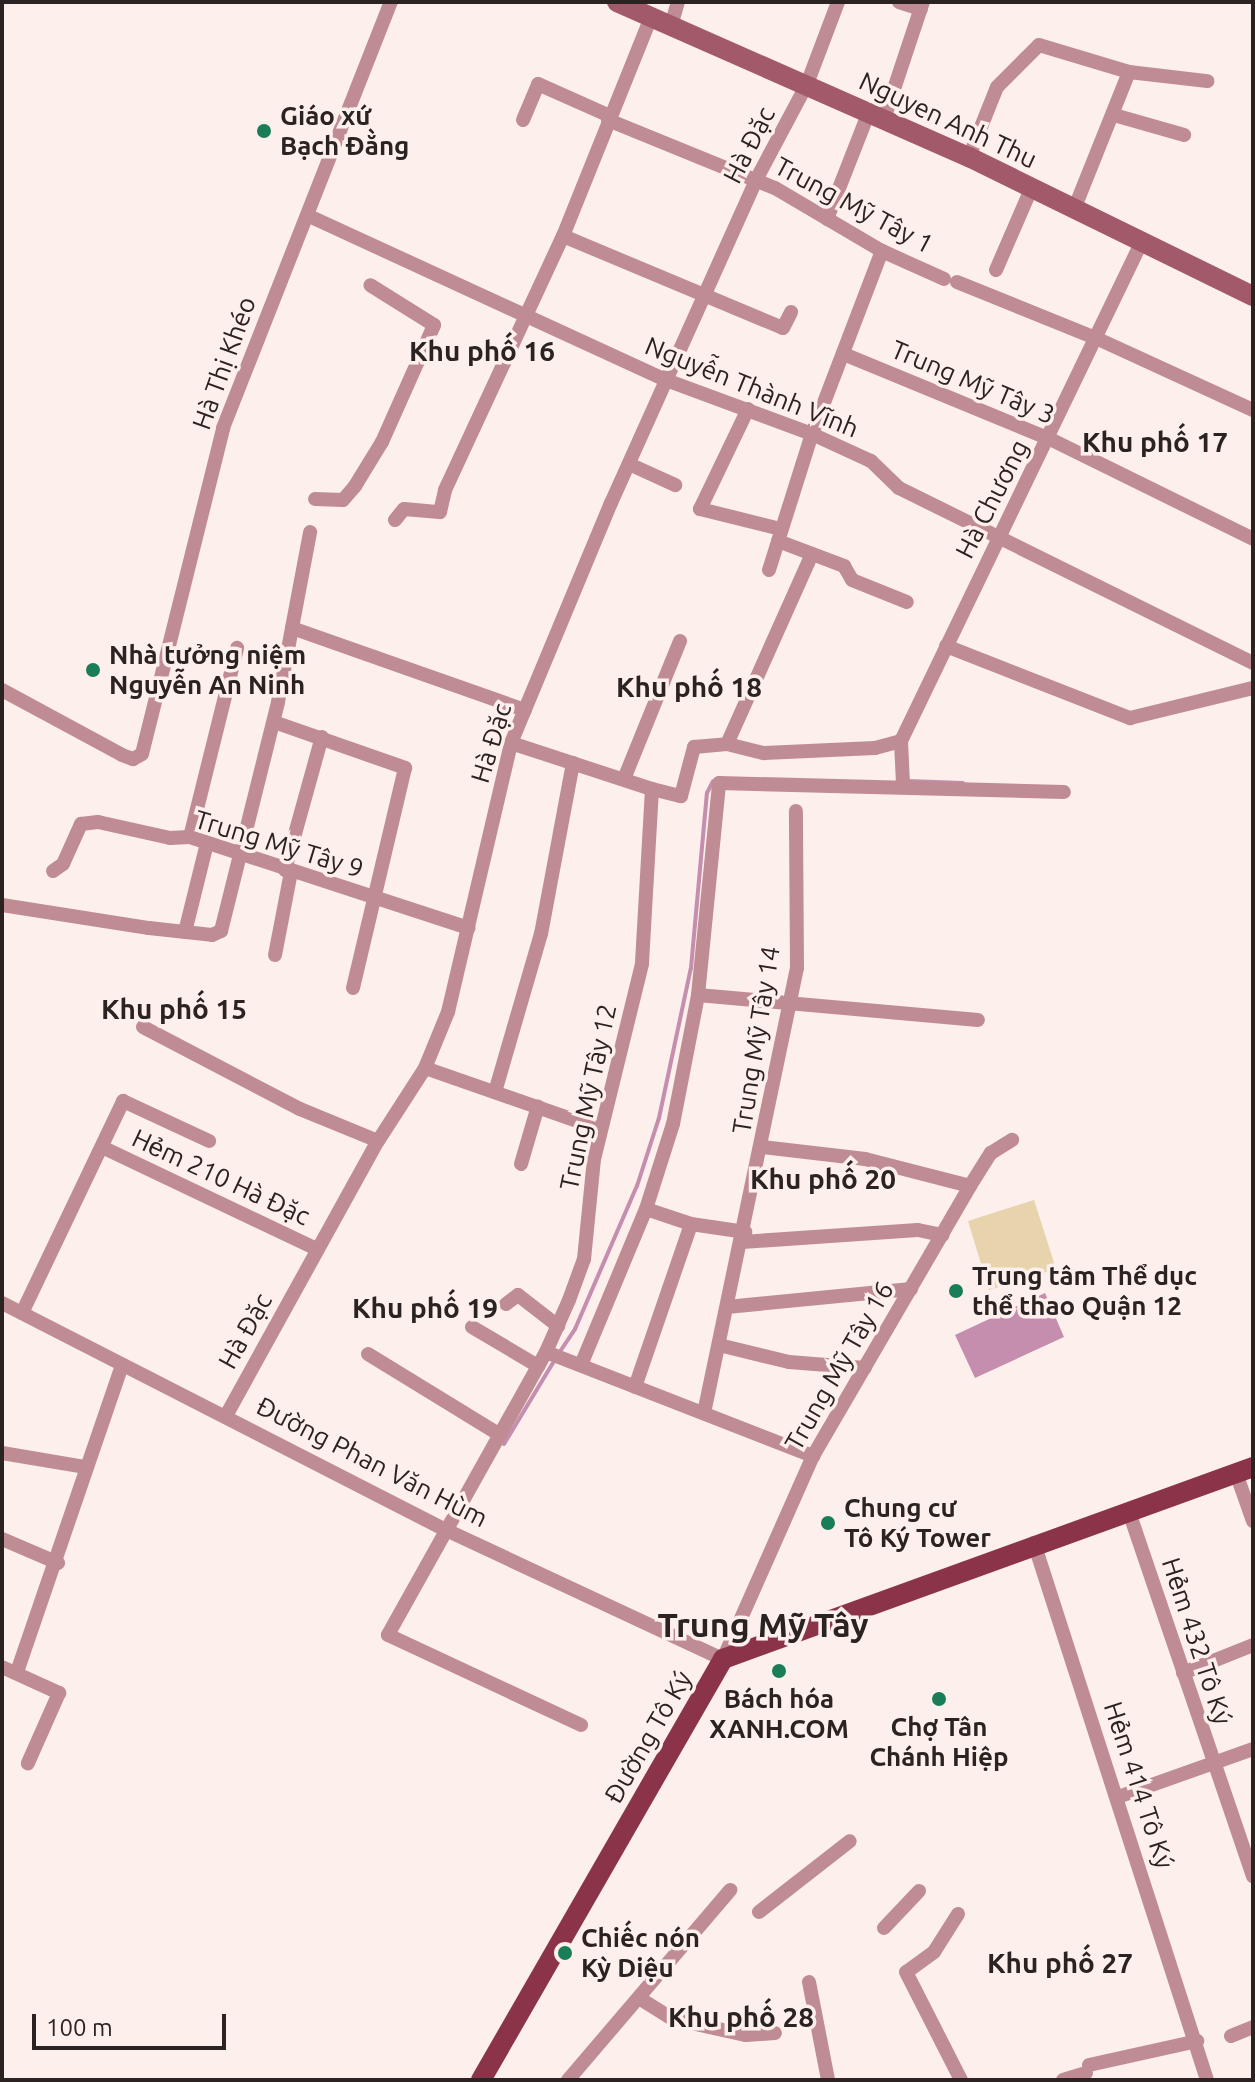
<!DOCTYPE html>
<meta charset="utf-8">
<style>
body{margin:0}
#map{position:relative;width:1255px;height:2082px;overflow:hidden;background:#fdefeb;font-family:Ubuntu,sans-serif}
div>[style]{position:absolute}
.green>*{inset:0;background:#e7d4ac}
.water>*{inset:0;background:#c58dae}
.stream>*{height:4px;margin:-2px;padding:0 2px;transform-origin:2px;border-radius:2px;background:#c58dae}
.minor>*{height:14px;margin:-7px;padding:0 7px;transform-origin:7px;border-radius:7px;background:#c08c94}
.secondary>*{height:20px;margin:-10px;padding:0 10px;transform-origin:10px;border-radius:10px;background:#a25a68}
.primary>*{height:20px;margin:-10px;padding:0 10px;transform-origin:10px;border-radius:10px;background:#8b3449}
.dots>*{width:22px;height:22px;translate:-50% -50%;box-sizing:border-box;border:4px solid #fdefeb;border-radius:50%}
span{translate:-50% -50%;white-space:nowrap;text-align:center;line-height:1.15;-webkit-text-stroke:7px #fdefeb;paint-order:stroke}
.poi-label{font-size:26px;color:#2a2322;font-weight:700}
.left{translate:0 -50%;text-align:left}
.street-label{font-size:26px;color:#2a2322}
.neighbourhood-label{font-size:28px;color:#2a2322;font-weight:700}
.district-label{font-size:34px;color:#2a2322;font-weight:700}
.frame{position:absolute;inset:0;border:4px solid #2a2322;pointer-events:none}
.scale{position:absolute;left:32px;top:2014px;width:194px;height:36px;box-sizing:border-box;border:4px solid #2a2322;border-top:0;padding-left:10px;font-size:24px;line-height:28px;white-space:nowrap;color:#2a2322;-webkit-text-stroke:6px #fdefeb;paint-order:stroke}
</style>
<div id="map">
<div class="green">
<i style="clip-path:polygon(1034px 1200px,1056px 1269px,989px 1290px,968px 1221px)"></i>
</div>
<div class="water">
<i style="clip-path:polygon(1045px 1293px,1064px 1337px,975px 1378px,955px 1335px)"></i>
</div>
<div class="stream">
<i style="left:908px;top:781px;width:55px;rotate:2.1deg"></i>
<i style="left:559px;top:1353px;width:29px;rotate:-56deg"></i>
<i style="left:575px;top:1329px;width:156px;rotate:-66.6deg"></i>
<i style="left:637px;top:1186px;width:71px;rotate:-72.1deg"></i>
<i style="left:659px;top:1118px;width:153px;rotate:-78deg"></i>
<i style="left:691px;top:968px;width:176px;rotate:-84.8deg"></i>
<i style="left:707px;top:793px;width:13px;rotate:-63deg"></i>
<i style="left:504px;top:1444px;width:97px;rotate:-58.9deg"></i>
</div>
<div class="minor">
<i style="left:899px;top:2px;width:23px;rotate:18deg"></i>
<i style="left:671px;top:26px;width:25px;rotate:-74deg"></i>
<i style="left:1129px;top:72px;width:79px;rotate:6.6deg"></i>
<i style="left:1114px;top:115px;width:73px;rotate:15.9deg"></i>
<i style="left:884px;top:119px;width:123px;rotate:-71.6deg"></i>
<i style="left:523px;top:120px;width:39px;rotate:-67deg"></i>
<i style="left:538px;top:84px;width:79px;rotate:24deg"></i>
<i style="left:608px;top:120px;width:180px;rotate:22.2deg"></i>
<i style="left:775px;top:188px;width:124px;rotate:30.5deg"></i>
<i style="left:882px;top:251px;width:68px;rotate:24.3deg"></i>
<i style="left:969px;top:157px;width:75px;rotate:-68.2deg"></i>
<i style="left:997px;top:87px;width:59px;rotate:-45deg"></i>
<i style="left:1039px;top:45px;width:94px;rotate:16.7deg"></i>
<i style="left:1129px;top:72px;width:145px;rotate:111.8deg"></i>
<i style="left:309px;top:216px;width:393px;rotate:24.7deg"></i>
<i style="left:666px;top:380px;width:156px;rotate:20.3deg"></i>
<i style="left:812px;top:434px;width:65px;rotate:24.6deg"></i>
<i style="left:871px;top:461px;width:39px;rotate:44deg"></i>
<i style="left:899px;top:488px;width:395px;rotate:26.3deg"></i>
<i style="left:827px;top:219px;width:115px;rotate:-68.6deg"></i>
<i style="left:563px;top:236px;width:238px;rotate:22.7deg"></i>
<i style="left:783px;top:328px;width:18px;rotate:-63deg"></i>
<i style="left:996px;top:270px;width:90px;rotate:-66.6deg"></i>
<i style="left:957px;top:282px;width:152px;rotate:22deg"></i>
<i style="left:1098px;top:339px;width:170px;rotate:24.6deg"></i>
<i style="left:846px;top:355px;width:221px;rotate:22.4deg"></i>
<i style="left:1050px;top:439px;width:226px;rotate:26.2deg"></i>
<i style="left:748px;top:409px;width:111px;rotate:115.6deg"></i>
<i style="left:700px;top:509px;width:83px;rotate:13.9deg"></i>
<i style="left:629px;top:464px;width:51px;rotate:24.5deg"></i>
<i style="left:315px;top:499px;width:28px;rotate:2deg"></i>
<i style="left:343px;top:500px;width:18px;rotate:-49deg"></i>
<i style="left:355px;top:486px;width:52px;rotate:-58.5deg"></i>
<i style="left:382px;top:442px;width:128px;rotate:-66deg"></i>
<i style="left:434px;top:325px;width:75px;rotate:-148deg"></i>
<i style="left:395px;top:520px;width:14px;rotate:-51deg"></i>
<i style="left:404px;top:509px;width:36px;rotate:5deg"></i>
<i style="left:440px;top:512px;width:23px;rotate:-77deg"></i>
<i style="left:445px;top:490px;width:280px;rotate:-65.1deg"></i>
<i style="left:563px;top:236px;width:236px;rotate:-68.1deg"></i>
<i style="left:778px;top:541px;width:71px;rotate:20.7deg"></i>
<i style="left:844px;top:566px;width:16px;rotate:60deg"></i>
<i style="left:852px;top:580px;width:59px;rotate:21.8deg"></i>
<i style="left:769px;top:570px;width:143px;rotate:-72.5deg"></i>
<i style="left:812px;top:434px;width:196px;rotate:-69.1deg"></i>
<i style="left:292px;top:628px;width:247px;rotate:19.4deg"></i>
<i style="left:946px;top:646px;width:198px;rotate:21.4deg"></i>
<i style="left:1130px;top:718px;width:127px;rotate:-13.7deg"></i>
<i style="left:2px;top:690px;width:136px;rotate:28.4deg"></i>
<i style="left:122px;top:755px;width:12px;rotate:20deg"></i>
<i style="left:133px;top:759px;width:10px;rotate:-29deg"></i>
<i style="left:142px;top:754px;width:336px;rotate:-76deg"></i>
<i style="left:223px;top:428px;width:458px;rotate:-68.5deg"></i>
<i style="left:274px;top:722px;width:139px;rotate:19.3deg"></i>
<i style="left:405px;top:768px;width:226px;rotate:103.3deg"></i>
<i style="left:511px;top:743px;width:148px;rotate:18.1deg"></i>
<i style="left:652px;top:789px;width:175px;rotate:93.3deg"></i>
<i style="left:642px;top:964px;width:201px;rotate:103.8deg"></i>
<i style="left:594px;top:1159px;width:100px;rotate:95.7deg"></i>
<i style="left:584px;top:1259px;width:44px;rotate:110.1deg"></i>
<i style="left:569px;top:1300px;width:57px;rotate:113.9deg"></i>
<i style="left:546px;top:1352px;width:324px;rotate:119.2deg"></i>
<i style="left:388px;top:1635px;width:213px;rotate:25deg"></i>
<i style="left:727px;top:744px;width:208px;rotate:-65.9deg"></i>
<i style="left:624px;top:779px;width:149px;rotate:-67.9deg"></i>
<i style="left:903px;top:784px;width:43px;rotate:-92.7deg"></i>
<i style="left:901px;top:741px;width:557px;rotate:-64.26deg"></i>
<i style="left:652px;top:789px;width:30px;rotate:14deg"></i>
<i style="left:681px;top:796px;width:51px;rotate:-75.1deg"></i>
<i style="left:694px;top:747px;width:33px;rotate:-5deg"></i>
<i style="left:727px;top:744px;width:38px;rotate:14deg"></i>
<i style="left:764px;top:753px;width:111px;rotate:-2.6deg"></i>
<i style="left:875px;top:748px;width:27px;rotate:-15deg"></i>
<i style="left:190px;top:837px;width:195px;rotate:-76deg"></i>
<i style="left:285px;top:870px;width:138px;rotate:-74.5deg"></i>
<i style="left:53px;top:871px;width:12px;rotate:-35deg"></i>
<i style="left:63px;top:864px;width:44px;rotate:-65.8deg"></i>
<i style="left:81px;top:824px;width:17px;rotate:-7deg"></i>
<i style="left:98px;top:822px;width:74px;rotate:12.5deg"></i>
<i style="left:170px;top:838px;width:20px;rotate:-3deg"></i>
<i style="left:190px;top:837px;width:293px;rotate:18.1deg"></i>
<i style="left:2px;top:905px;width:149px;rotate:8.9deg"></i>
<i style="left:149px;top:928px;width:63px;rotate:6.3deg"></i>
<i style="left:212px;top:935px;width:10px;rotate:-24deg"></i>
<i style="left:221px;top:931px;width:236px;rotate:-76deg"></i>
<i style="left:278px;top:702px;width:173px;rotate:-79.3deg"></i>
<i style="left:185px;top:932px;width:92px;rotate:-76.1deg"></i>
<i style="left:275px;top:955px;width:85px;rotate:-79.1deg"></i>
<i style="left:698px;top:995px;width:281px;rotate:5.1deg"></i>
<i style="left:143px;top:1027px;width:177px;rotate:27.6deg"></i>
<i style="left:300px;top:1109px;width:84px;rotate:22.3deg"></i>
<i style="left:425px;top:1068px;width:185px;rotate:19.2deg"></i>
<i style="left:495px;top:1092px;width:165px;rotate:-73.8deg"></i>
<i style="left:541px;top:934px;width:174px;rotate:-79.4deg"></i>
<i style="left:762px;top:1147px;width:104px;rotate:6.6deg"></i>
<i style="left:865px;top:1159px;width:108px;rotate:14.4deg"></i>
<i style="left:104px;top:1148px;width:236px;rotate:25.4deg"></i>
<i style="left:521px;top:1164px;width:60px;rotate:-73.7deg"></i>
<i style="left:691px;top:1224px;width:47px;rotate:-161.6deg"></i>
<i style="left:646px;top:1209px;width:89px;rotate:-72.4deg"></i>
<i style="left:673px;top:1124px;width:131px;rotate:-79deg"></i>
<i style="left:698px;top:995px;width:213px;rotate:-84.3deg"></i>
<i style="left:719px;top:783px;width:345px;rotate:1.5deg"></i>
<i style="left:742px;top:1242px;width:176px;rotate:-3.9deg"></i>
<i style="left:918px;top:1230px;width:25px;rotate:12deg"></i>
<i style="left:2px;top:1303px;width:499px;rotate:27.1deg"></i>
<i style="left:446px;top:1530px;width:306px;rotate:25deg"></i>
<i style="left:723px;top:1659px;width:222px;rotate:-66.1deg"></i>
<i style="left:813px;top:1456px;width:312px;rotate:-59.8deg"></i>
<i style="left:970px;top:1186px;width:39px;rotate:-58deg"></i>
<i style="left:991px;top:1153px;width:25px;rotate:-32deg"></i>
<i style="left:506px;top:1304px;width:15px;rotate:-37deg"></i>
<i style="left:518px;top:1295px;width:51px;rotate:37.8deg"></i>
<i style="left:727px;top:1307px;width:185px;rotate:-5.6deg"></i>
<i style="left:22px;top:1313px;width:235px;rotate:-64.5deg"></i>
<i style="left:123px;top:1101px;width:95px;rotate:24.9deg"></i>
<i style="left:472px;top:1327px;width:77px;rotate:30.6deg"></i>
<i style="left:719px;top:1345px;width:72px;rotate:13.7deg"></i>
<i style="left:789px;top:1362px;width:76px;rotate:4.5deg"></i>
<i style="left:546px;top:1352px;width:287px;rotate:21.3deg"></i>
<i style="left:368px;top:1354px;width:155px;rotate:31.5deg"></i>
<i style="left:581px;top:1365px;width:169px;rotate:-67.4deg"></i>
<i style="left:635px;top:1387px;width:172px;rotate:-71deg"></i>
<i style="left:691px;top:1224px;width:55px;rotate:8.4deg"></i>
<i style="left:704px;top:1413px;width:455px;rotate:-78.2deg"></i>
<i style="left:797px;top:968px;width:157px;rotate:-90.4deg"></i>
<i style="left:227px;top:1414px;width:312px;rotate:-61.1deg"></i>
<i style="left:378px;top:1141px;width:87px;rotate:-57.2deg"></i>
<i style="left:425px;top:1068px;width:61px;rotate:-67.7deg"></i>
<i style="left:448px;top:1012px;width:276px;rotate:-76.8deg"></i>
<i style="left:511px;top:743px;width:260px;rotate:-67.4deg"></i>
<i style="left:611px;top:503px;width:354px;rotate:-65.8deg"></i>
<i style="left:756px;top:180px;width:109px;rotate:-62deg"></i>
<i style="left:807px;top:84px;width:88px;rotate:-69.3deg"></i>
<i style="left:2px;top:1453px;width:85px;rotate:9.5deg"></i>
<i style="left:1236px;top:1473px;width:51px;rotate:70.5deg"></i>
<i style="left:1129px;top:1512px;width:385px;rotate:71.2deg"></i>
<i style="left:2px;top:1539px;width:61px;rotate:23.2deg"></i>
<i style="left:1034px;top:1543px;width:564px;rotate:72.14deg"></i>
<i style="left:2px;top:1667px;width:63px;rotate:24.5deg"></i>
<i style="left:59px;top:1693px;width:77px;rotate:113.9deg"></i>
<i style="left:17px;top:1672px;width:324px;rotate:-71.1deg"></i>
<i style="left:1183px;top:1673px;width:75px;rotate:-21.8deg"></i>
<i style="left:1118px;top:1797px;width:143px;rotate:-19.6deg"></i>
<i style="left:759px;top:1912px;width:115px;rotate:-38deg"></i>
<i style="left:958px;top:1914px;width:45px;rotate:122.3deg"></i>
<i style="left:934px;top:1952px;width:34px;rotate:144deg"></i>
<i style="left:906px;top:1972px;width:121px;rotate:63deg"></i>
<i style="left:884px;top:1928px;width:51px;rotate:-46.6deg"></i>
<i style="left:809px;top:1982px;width:100px;rotate:79deg"></i>
<i style="left:639px;top:1998px;width:40px;rotate:32deg"></i>
<i style="left:673px;top:2019px;width:75px;rotate:12.4deg"></i>
<i style="left:746px;top:2035px;width:29px;rotate:-4deg"></i>
<i style="left:1231px;top:2036px;width:24px;rotate:-22deg"></i>
<i style="left:1089px;top:2065px;width:111px;rotate:-12.5deg"></i>
<i style="left:568px;top:2080px;width:250px;rotate:-49.5deg"></i>
<i style="left:1063px;top:2080px;width:24px;rotate:-17deg"></i>
</div>
<div class="secondary">
<i style="left:617px;top:2px;width:385px;rotate:23.8deg"></i>
<i style="left:969px;top:157px;width:316px;rotate:26.1deg"></i>
</div>
<div class="primary">
<i style="left:481px;top:2080px;width:486px;rotate:-60.1deg"></i>
<i style="left:723px;top:1659px;width:564px;rotate:-19.91deg"></i>
</div>
<div class="dots">
<i style="left:264px;top:131px;background:#197e57"></i>
<i style="left:93px;top:670px;background:#197e57"></i>
<i style="left:956px;top:1291px;background:#197e57"></i>
<i style="left:828px;top:1523px;background:#197e57"></i>
<i style="left:779px;top:1671px;background:#197e57"></i>
<i style="left:939px;top:1699px;background:#197e57"></i>
<i style="left:565px;top:1953px;background:#197e57"></i>
</div>
<div class="poi-label">
<span class="left" style="left:280px;top:131px">Giáo xứ<br>Bạch Đằng</span>
<span class="left" style="left:109px;top:670px">Nhà tưởng niệm<br>Nguyễn An Ninh</span>
<span class="left" style="left:972px;top:1291px">Trung tâm Thể dục<br>thể thao Quận 12</span>
<span class="left" style="left:844px;top:1523px">Chung cư<br>Tô Ký Tower</span>
<span style="left:779px;top:1714px">Bách hóa<br>XANH.COM</span>
<span style="left:939px;top:1742px">Chợ Tân<br>Chánh Hiệp</span>
<span class="left" style="left:581px;top:1953px">Chiếc nón<br>Kỳ Diệu</span>
</div>
<div class="street-label">
<span style="left:948px;top:120px;rotate:25deg">Nguyen Anh Thu</span>
<span style="left:749px;top:145px;rotate:-63deg">Hà Đặc</span>
<span style="left:854px;top:205px;rotate:28deg">Trung Mỹ Tây 1</span>
<span style="left:224px;top:363px;rotate:-70deg">Hà Thị Khéo</span>
<span style="left:973px;top:382px;rotate:23deg">Trung Mỹ Tây 3</span>
<span style="left:752px;top:387px;rotate:22deg">Nguyễn Thành Vĩnh</span>
<span style="left:992px;top:499px;rotate:-63deg">Hà Chương</span>
<span style="left:491px;top:743px;rotate:-73deg">Hà Đặc</span>
<span style="left:279px;top:844px;rotate:17deg">Trung Mỹ Tây 9</span>
<span style="left:756px;top:1040px;rotate:-81deg">Trung Mỹ Tây 14</span>
<span style="left:588px;top:1097px;rotate:-78deg">Trung Mỹ Tây 12</span>
<span style="left:221px;top:1177px;rotate:25deg">Hẻm 210 Hà Đặc</span>
<span style="left:245px;top:1331px;rotate:-61deg">Hà Đặc</span>
<span style="left:839px;top:1366px;rotate:-60deg">Trung Mỹ Tây 16</span>
<span style="left:372px;top:1462px;rotate:27deg">Đường Phan Văn Hùm</span>
<span style="left:1197px;top:1641px;rotate:72deg">Hẻm 432 Tô Ký</span>
<span style="left:648px;top:1737px;rotate:-60deg">Đường Tô Ký</span>
<span style="left:1139px;top:1785px;rotate:72deg">Hẻm 414 Tô Ký</span>
</div>
<div class="neighbourhood-label">
<span style="left:482px;top:351px">Khu phố 16</span>
<span style="left:1155px;top:442px">Khu phố 17</span>
<span style="left:689px;top:687px">Khu phố 18</span>
<span style="left:174px;top:1009px">Khu phố 15</span>
<span style="left:823px;top:1179px">Khu phố 20</span>
<span style="left:425px;top:1308px">Khu phố 19</span>
<span style="left:1060px;top:1963px">Khu phố 27</span>
<span style="left:741px;top:2017px">Khu phố 28</span>
</div>
<div class="district-label">
<span style="left:763px;top:1625px">Trung Mỹ Tây</span>
</div>
<div class="frame"></div>
<div class="scale">100 m</div>
</div>
